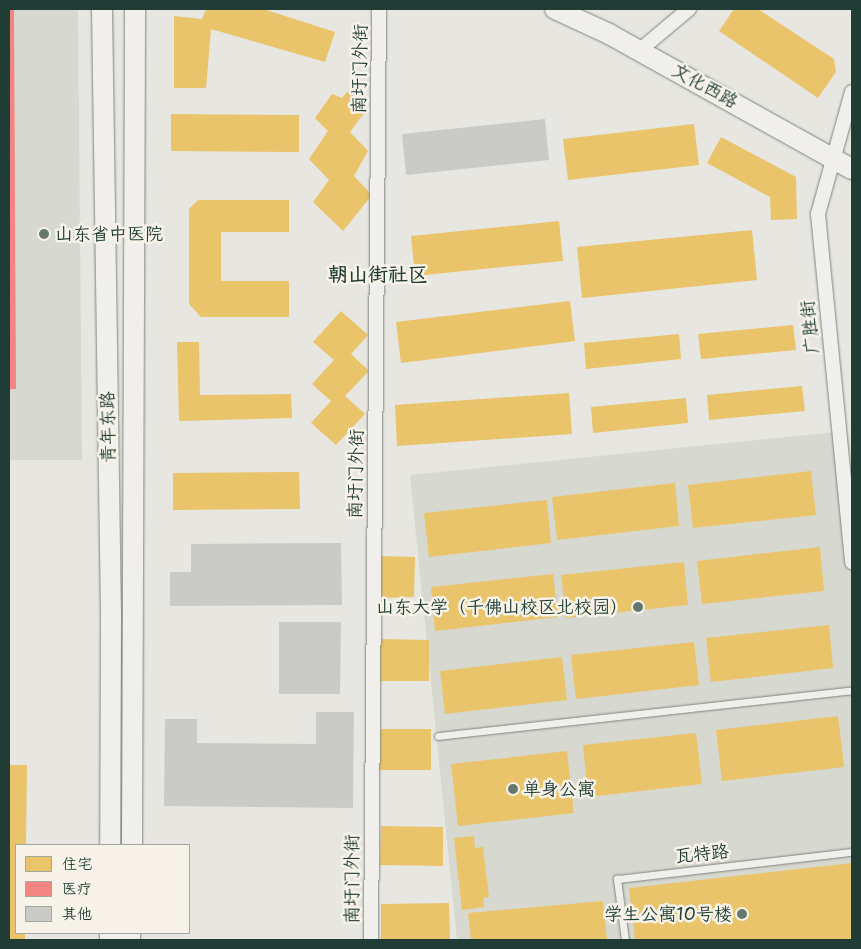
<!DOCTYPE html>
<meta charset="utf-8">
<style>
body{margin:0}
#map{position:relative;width:861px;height:949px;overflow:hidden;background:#e7e6e0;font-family:"Shantell Sans","LXGW WenKai TC",sans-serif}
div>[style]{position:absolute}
.built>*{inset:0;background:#d7d9d0}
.green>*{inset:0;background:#d6d8cf}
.homes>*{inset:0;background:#e9c46a}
.health>*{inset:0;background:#f28482}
.building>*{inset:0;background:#cacbc6}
.roads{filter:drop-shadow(0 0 1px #7e847f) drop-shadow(0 0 1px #7e847f)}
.service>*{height:7px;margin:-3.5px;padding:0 3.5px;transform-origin:3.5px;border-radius:3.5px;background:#f0efeb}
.minor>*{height:14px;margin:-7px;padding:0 7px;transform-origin:7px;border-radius:7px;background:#f0efeb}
.secondary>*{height:20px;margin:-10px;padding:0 10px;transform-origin:10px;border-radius:10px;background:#f0efeb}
.dots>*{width:14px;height:14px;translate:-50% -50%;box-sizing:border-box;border:2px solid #f7f3e8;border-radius:50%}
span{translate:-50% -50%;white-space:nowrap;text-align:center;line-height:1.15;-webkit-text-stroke:5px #f7f3e8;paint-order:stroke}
.street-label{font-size:18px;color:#1f3d34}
.poi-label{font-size:18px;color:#1f3d34}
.left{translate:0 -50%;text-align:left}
.right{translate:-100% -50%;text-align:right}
.quarter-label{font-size:20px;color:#1f3d34;font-weight:700}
.frame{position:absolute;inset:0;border:10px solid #1f3d34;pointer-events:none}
.legend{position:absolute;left:15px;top:844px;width:175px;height:90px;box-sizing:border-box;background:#f7f3e8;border:1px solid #a1aaa0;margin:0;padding:6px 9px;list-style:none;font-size:15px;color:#1f3d34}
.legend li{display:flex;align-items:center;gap:10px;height:25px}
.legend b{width:25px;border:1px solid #a1aaa0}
</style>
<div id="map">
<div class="built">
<i style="clip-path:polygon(9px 9px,78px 9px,82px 460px,9px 460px)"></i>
<i style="clip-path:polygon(847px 431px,852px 479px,852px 940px,457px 940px,410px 475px)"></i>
</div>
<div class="green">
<i style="clip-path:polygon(845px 796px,850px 843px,628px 870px,623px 823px)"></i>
</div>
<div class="homes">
<i style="clip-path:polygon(206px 9px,263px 9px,335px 32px,325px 62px,211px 29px,206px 88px,174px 88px,174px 16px,202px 19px)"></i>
<i style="clip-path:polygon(734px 9px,758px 9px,834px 59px,836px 72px,818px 98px,719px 31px)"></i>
<i style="clip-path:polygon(348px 91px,367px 109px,350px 132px,368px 151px,354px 176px,372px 195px,343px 231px,313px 202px,329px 180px,309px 159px,328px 131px,315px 118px,332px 94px,342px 98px)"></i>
<i style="clip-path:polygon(171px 114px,299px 115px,299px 152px,171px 151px)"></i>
<i style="clip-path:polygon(694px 124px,699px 165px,568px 180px,563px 139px)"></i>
<i style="clip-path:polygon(721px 137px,796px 177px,797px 219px,771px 220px,770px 197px,707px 163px)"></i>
<i style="clip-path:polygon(198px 200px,289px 200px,289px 232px,221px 232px,221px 281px,289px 281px,289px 317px,201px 317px,189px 304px,189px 209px)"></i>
<i style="clip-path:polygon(559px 221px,563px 261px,415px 276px,411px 236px)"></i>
<i style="clip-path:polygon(752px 230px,757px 280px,582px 298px,577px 247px)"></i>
<i style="clip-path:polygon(570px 301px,575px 341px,401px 363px,396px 322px)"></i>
<i style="clip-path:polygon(341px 311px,368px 335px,351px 354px,369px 371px,345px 396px,365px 414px,336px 445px,311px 423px,331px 401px,312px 384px,334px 360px,313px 342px)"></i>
<i style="clip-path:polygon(793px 325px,796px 350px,701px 359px,698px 334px)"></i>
<i style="clip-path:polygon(679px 334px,681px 359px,586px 369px,584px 343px)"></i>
<i style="clip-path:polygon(177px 342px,199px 342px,200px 395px,291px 394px,292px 418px,179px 421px)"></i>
<i style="clip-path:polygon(802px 386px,805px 411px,709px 420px,707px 395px)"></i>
<i style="clip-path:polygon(569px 393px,572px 434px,397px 446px,395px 405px)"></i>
<i style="clip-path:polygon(686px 398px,688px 423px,593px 433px,591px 407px)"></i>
<i style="clip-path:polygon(811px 471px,816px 515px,693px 528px,688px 485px)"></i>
<i style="clip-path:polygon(299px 472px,300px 509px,173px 510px,173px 473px)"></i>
<i style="clip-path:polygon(675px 483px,679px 526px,557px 540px,552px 497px)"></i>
<i style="clip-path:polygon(547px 500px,551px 543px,429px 557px,424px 513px)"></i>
<i style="clip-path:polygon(820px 547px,824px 591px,702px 604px,697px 561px)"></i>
<i style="clip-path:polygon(380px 556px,415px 557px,414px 597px,380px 598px)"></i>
<i style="clip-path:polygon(684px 562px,688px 605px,566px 618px,561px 575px)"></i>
<i style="clip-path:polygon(553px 574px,558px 617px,435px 631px,431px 587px)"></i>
<i style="clip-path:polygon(829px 625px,833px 668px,711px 682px,706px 638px)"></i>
<i style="clip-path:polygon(376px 639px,429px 640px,429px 681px,376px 681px)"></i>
<i style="clip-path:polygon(694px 642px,699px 685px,576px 699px,571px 655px)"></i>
<i style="clip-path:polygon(562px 657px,567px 700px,445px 714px,440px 671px)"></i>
<i style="clip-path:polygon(838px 716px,844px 767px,722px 781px,716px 730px)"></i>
<i style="clip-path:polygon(378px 729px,431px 729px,431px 770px,377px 770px)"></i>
<i style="clip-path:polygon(696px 733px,702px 784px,588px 797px,583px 745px)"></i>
<i style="clip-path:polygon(567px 751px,574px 813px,458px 826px,451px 764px)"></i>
<i style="clip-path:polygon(9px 765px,27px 765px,26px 845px,16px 845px,16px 933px,25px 933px,25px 940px,9px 940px)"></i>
<i style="clip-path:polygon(381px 826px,443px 827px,443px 866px,380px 865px)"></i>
<i style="clip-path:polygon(474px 836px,475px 848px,483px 847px,489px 897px,483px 898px,484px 907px,462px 910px,454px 838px)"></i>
<i style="clip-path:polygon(852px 863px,852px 940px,635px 940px,629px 888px)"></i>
<i style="clip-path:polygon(603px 901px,607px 940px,471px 940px,468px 913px)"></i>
<i style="clip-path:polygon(449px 903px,450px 939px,381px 940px,381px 904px)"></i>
</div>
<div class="health">
<i style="clip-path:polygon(9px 9px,14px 9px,16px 389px,9px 389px)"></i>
</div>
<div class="building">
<i style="clip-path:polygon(545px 119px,549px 160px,406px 175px,402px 134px)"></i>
<i style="clip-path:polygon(341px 543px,342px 605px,170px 606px,170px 572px,191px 572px,191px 544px)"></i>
<i style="clip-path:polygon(279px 622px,341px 622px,340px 694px,279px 694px)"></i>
<i style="clip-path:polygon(316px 712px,354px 712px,353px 808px,164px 806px,165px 719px,197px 719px,197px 743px,316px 744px)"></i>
</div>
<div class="roads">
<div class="service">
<i style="left:438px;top:736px;width:417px;rotate:-6.3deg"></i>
<i style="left:625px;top:940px;width:62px;rotate:-97.5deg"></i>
<i style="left:617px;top:879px;width:237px;rotate:-6.6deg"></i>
</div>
<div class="minor">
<i style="left:640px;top:50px;width:64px;rotate:-39.9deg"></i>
<i style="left:852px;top:92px;width:127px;rotate:105.6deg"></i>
<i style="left:818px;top:214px;width:350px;rotate:84.4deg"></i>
<i style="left:371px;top:940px;width:931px;rotate:-89.51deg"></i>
</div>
<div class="secondary">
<i style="left:102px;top:9px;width:606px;rotate:89.15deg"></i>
<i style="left:111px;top:615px;width:230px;rotate:90.2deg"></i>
<i style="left:555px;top:9px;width:60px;rotate:24.8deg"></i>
<i style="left:609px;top:34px;width:278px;rotate:29.1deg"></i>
<i style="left:132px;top:845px;width:836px;rotate:-89.79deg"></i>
<i style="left:110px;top:940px;width:7px;rotate:-90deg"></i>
<i style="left:130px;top:940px;width:7px;rotate:-90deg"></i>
</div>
</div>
<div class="dots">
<i style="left:44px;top:234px;background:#657870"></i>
<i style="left:638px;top:607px;background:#657870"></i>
<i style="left:513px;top:789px;background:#657870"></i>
<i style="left:742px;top:914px;background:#657870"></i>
</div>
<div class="street-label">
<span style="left:360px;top:69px;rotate:-89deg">南圩门外街</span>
<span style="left:705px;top:86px;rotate:29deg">文化西路</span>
<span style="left:810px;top:327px;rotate:-96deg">广胜街</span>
<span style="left:108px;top:427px;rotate:-91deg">青年东路</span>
<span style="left:356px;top:474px;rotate:-89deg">南圩门外街</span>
<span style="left:702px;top:854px;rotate:-6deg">瓦特路</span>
<span style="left:352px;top:879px;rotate:-90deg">南圩门外街</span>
</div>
<div class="poi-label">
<span class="left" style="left:55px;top:234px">山东省中医院</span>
<span class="right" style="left:628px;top:607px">山东大学（千佛山校区北校园）</span>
<span class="left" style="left:523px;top:789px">单身公寓</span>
<span class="right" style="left:732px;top:914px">学生公寓10号楼</span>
</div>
<div class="quarter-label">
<span style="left:378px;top:274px">朝山街社区</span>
</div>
<div class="frame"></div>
<ul class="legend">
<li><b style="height:14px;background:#e9c46a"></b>住宅</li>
<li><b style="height:14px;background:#f28482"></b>医疗</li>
<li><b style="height:14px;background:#cacbc6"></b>其他</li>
</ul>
</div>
